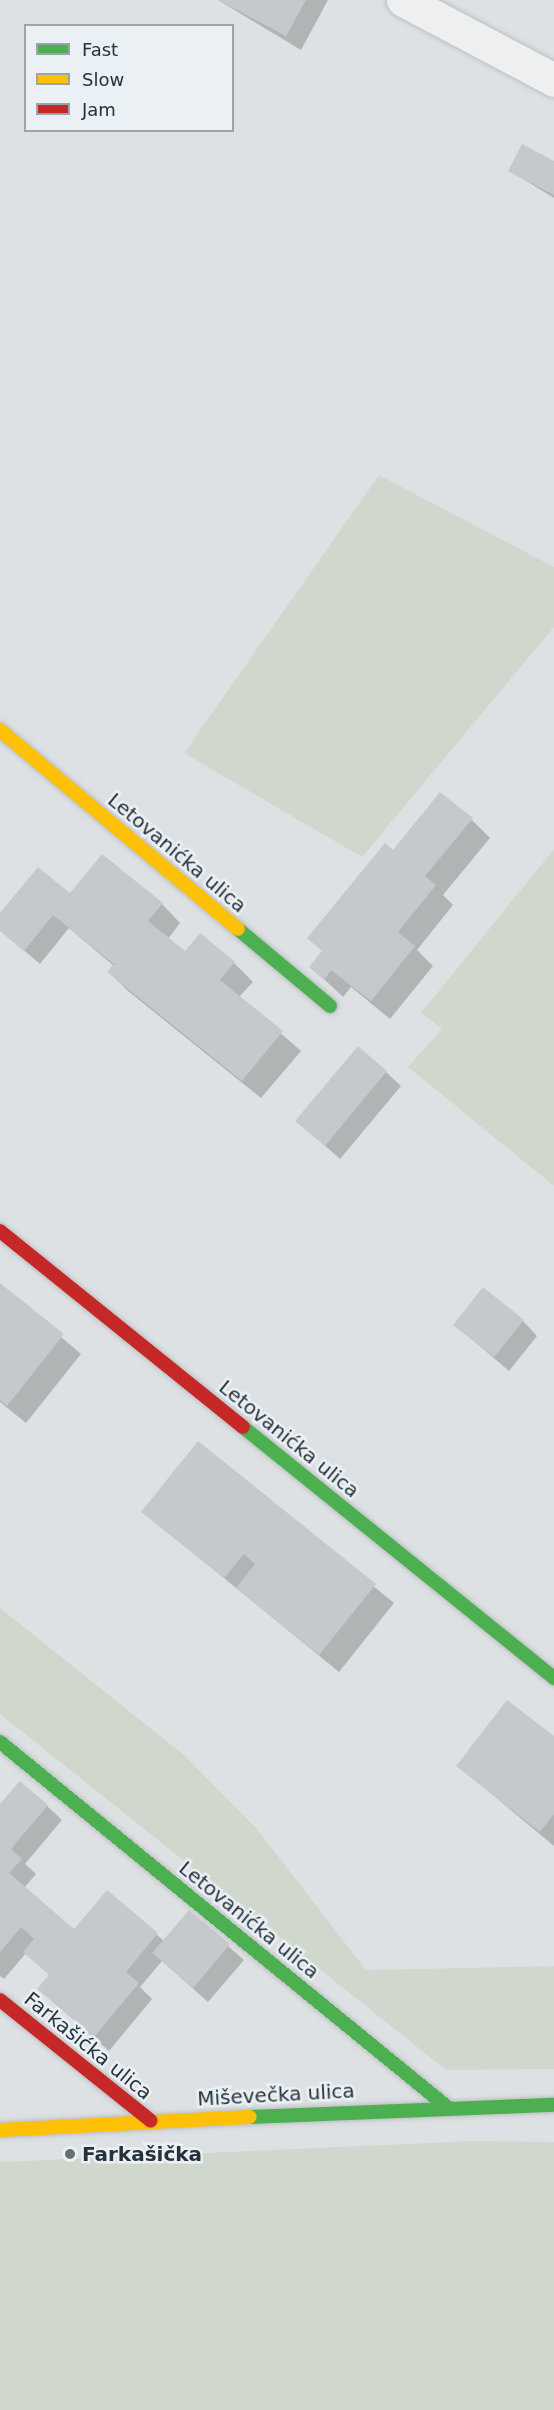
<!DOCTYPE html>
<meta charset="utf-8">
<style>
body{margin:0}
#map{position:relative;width:554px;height:2410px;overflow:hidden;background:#dee1e3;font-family:"DejaVu Sans",sans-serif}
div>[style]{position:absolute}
.green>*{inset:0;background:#d0d8ce}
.shadow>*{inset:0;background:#0003}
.building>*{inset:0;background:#c6c9cc}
.roads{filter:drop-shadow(0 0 2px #bcbfc1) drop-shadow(0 0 2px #bcbfc1)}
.street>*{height:33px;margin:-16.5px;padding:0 16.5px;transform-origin:16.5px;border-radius:16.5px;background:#edeff0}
.fast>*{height:14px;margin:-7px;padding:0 7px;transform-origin:7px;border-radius:7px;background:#4caf50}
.slow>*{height:14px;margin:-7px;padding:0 7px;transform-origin:7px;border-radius:7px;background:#ffc107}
.jam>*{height:14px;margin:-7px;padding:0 7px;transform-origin:7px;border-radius:7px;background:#c62828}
.dots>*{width:16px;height:16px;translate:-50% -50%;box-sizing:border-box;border:3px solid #eaf0f4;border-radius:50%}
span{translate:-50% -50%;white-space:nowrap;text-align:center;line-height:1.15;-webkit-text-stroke:5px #eaf0f4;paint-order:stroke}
.street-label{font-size:20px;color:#25313c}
.poi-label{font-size:20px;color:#25313c;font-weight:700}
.left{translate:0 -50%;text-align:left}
.legend{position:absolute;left:24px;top:24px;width:210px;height:108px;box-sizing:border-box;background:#eaf0f4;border:2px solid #9ba4aa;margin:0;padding:8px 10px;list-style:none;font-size:18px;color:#25313c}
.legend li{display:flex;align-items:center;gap:12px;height:30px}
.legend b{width:30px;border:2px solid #9ba4aa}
</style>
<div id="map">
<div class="green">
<i style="clip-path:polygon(379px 475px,554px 567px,554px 627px,362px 857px,184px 753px)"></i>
<i style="clip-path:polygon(554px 849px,554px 1186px,408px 1067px,442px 1029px,421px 1013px)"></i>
<i style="clip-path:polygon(0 1608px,184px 1755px,257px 1829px,366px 1970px,554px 1966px,554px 2069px,446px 2070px,0 1714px)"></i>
<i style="clip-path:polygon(473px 2141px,554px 2142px,554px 2410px,0 2410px,0 2162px)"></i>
</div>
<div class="shadow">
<i style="clip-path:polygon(218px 0,328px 0,301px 50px)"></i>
<i style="clip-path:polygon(554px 162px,554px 198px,510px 171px)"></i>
<i style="clip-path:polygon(472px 820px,490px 838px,443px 895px,453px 905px,417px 950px,433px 966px,390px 1019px,351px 987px,343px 997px,311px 967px,323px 952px,309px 938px,393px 853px)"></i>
<i style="clip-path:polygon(71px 896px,162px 904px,180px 923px,168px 939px,185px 954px,234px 963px,253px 982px,239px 997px,301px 1051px,261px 1098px,128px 991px,109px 972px,114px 966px,69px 928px,40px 964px,0 930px,0 915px)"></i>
<i style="clip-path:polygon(386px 1072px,401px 1086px,340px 1159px,297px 1121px)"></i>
<i style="clip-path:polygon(0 1285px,81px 1354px,26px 1423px,0 1402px)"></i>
<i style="clip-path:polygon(523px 1321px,537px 1336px,509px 1371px,455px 1325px)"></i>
<i style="clip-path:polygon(198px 1443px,394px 1603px,339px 1672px,143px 1512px)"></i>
<i style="clip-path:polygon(554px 1738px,554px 1846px,458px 1766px)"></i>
<i style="clip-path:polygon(0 1806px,47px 1806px,62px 1820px,25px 1864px,36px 1874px,24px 1888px,75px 1931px,108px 1892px,164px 1941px,189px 1912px,244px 1960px,208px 2002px,162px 1961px,140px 1987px,152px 1999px,109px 2051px,39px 1989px,51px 1975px,26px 1953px,4px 1979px,0 1976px)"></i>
</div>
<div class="building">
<i style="clip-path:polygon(218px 0,306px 0,286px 36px)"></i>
<i style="clip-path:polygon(522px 144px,554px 161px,554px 195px,508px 171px)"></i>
<i style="clip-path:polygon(440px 792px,473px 818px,425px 876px,436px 885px,398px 932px,415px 946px,371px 1001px,331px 970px,324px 980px,309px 967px,322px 951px,307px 938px,385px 843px,393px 850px)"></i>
<i style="clip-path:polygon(102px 854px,163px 903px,148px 921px,185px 951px,200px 933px,235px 962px,220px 980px,283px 1031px,242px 1081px,107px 972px,114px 964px,53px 915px,24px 951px,0 931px,0 913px,38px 867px,70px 893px)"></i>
<i style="clip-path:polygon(358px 1046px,387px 1071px,325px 1146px,295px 1121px)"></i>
<i style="clip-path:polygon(0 1283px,64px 1334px,7px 1406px,0 1400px)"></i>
<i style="clip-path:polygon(483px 1287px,524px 1320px,494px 1357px,453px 1325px)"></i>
<i style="clip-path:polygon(198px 1441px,376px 1584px,319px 1655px,236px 1588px,255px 1564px,244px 1554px,224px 1578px,141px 1512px)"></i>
<i style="clip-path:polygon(507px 1700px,554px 1736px,554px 1814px,540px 1832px,456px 1766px)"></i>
<i style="clip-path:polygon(20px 1781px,48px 1805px,11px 1849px,22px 1859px,9px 1873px,74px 1929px,107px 1890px,158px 1933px,126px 1972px,139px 1983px,94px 2037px,37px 1989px,49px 1975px,23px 1952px,34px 1939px,21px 1927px,0 1952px,0 1804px)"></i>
<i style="clip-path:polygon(189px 1910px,230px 1944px,193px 1988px,152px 1953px)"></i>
</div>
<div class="roads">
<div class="street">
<i style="left:403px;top:0;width:171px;rotate:27.9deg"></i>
</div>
<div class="fast">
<i style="left:238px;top:929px;width:120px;rotate:39.9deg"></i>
<i style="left:243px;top:1427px;width:400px;rotate:38.9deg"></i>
<i style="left:0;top:1742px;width:576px;rotate:39.22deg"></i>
<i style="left:250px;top:2117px;width:304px;rotate:-2.3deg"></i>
</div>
<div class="slow">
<i style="left:0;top:730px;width:310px;rotate:39.9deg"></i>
<i style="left:0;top:2130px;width:250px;rotate:-3deg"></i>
</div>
<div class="jam">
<i style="left:0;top:1231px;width:312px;rotate:38.9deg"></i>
<i style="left:0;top:2000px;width:193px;rotate:38.7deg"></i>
</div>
</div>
<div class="dots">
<i style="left:70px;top:2154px;background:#666f76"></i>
</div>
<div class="street-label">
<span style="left:177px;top:853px;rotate:40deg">Letovanićka ulica</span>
<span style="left:289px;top:1439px;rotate:39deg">Letovanićka ulica</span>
<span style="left:249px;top:1920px;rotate:39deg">Letovanićka ulica</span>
<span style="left:88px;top:2046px;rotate:39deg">Farkašićka ulica</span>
<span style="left:276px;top:2095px;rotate:-3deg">Miševečka ulica</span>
</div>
<div class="poi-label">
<span class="left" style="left:82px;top:2154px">Farkašička</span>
</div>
<ul class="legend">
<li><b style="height:8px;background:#4caf50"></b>Fast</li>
<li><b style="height:8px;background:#ffc107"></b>Slow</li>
<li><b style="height:8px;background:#c62828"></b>Jam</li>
</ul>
</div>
